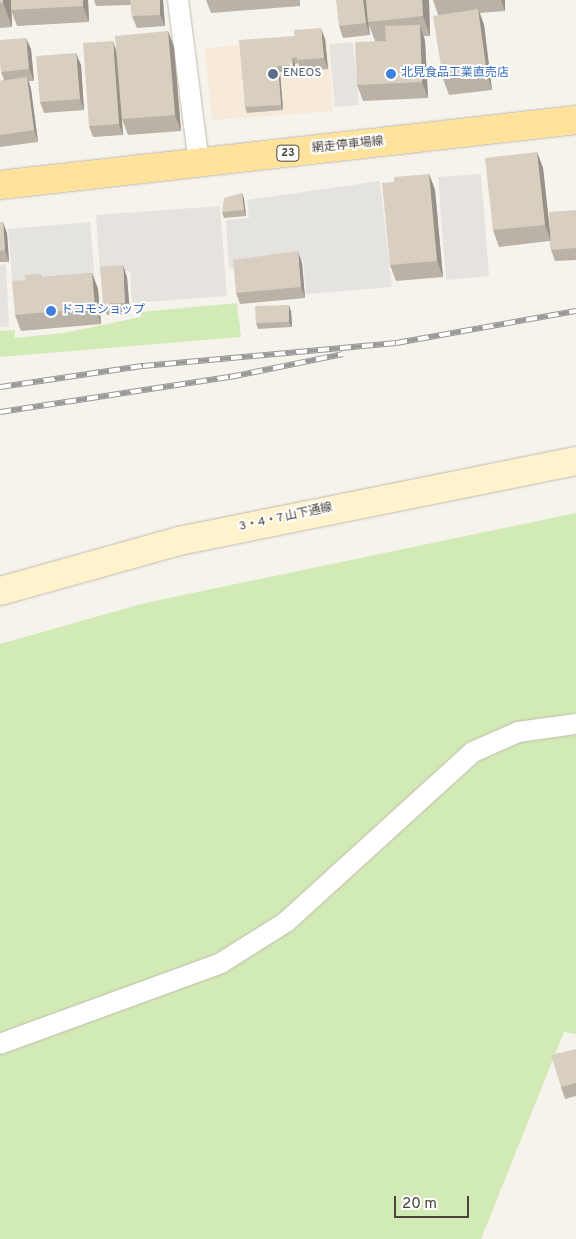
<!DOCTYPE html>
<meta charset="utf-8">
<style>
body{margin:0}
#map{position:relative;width:576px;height:1239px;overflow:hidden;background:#f6f3ec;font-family:Overpass,"Noto Sans JP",sans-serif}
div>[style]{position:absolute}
.commercial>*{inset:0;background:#f7ead8}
.industrial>*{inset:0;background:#e6e2dd}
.green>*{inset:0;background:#d2eab5}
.parking>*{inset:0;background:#e5e3e0}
.roads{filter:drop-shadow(0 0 1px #c2bbae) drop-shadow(0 0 1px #c2bbae)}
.street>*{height:20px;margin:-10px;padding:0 10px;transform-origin:10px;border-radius:10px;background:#fff}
.secondary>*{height:28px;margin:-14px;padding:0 14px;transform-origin:14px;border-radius:14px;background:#fff3cd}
.primary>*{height:28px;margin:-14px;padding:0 14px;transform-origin:14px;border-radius:14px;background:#ffe39c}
.rail>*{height:5.5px;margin-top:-2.75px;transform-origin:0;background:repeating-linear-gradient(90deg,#fff 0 11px,#9a9a9a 0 22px);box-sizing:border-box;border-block:1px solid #9a9a9a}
.wall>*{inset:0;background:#bab2a6}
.shaded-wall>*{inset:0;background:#979187}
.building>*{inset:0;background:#d8cfc1}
.dots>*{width:14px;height:14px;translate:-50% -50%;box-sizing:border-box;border:2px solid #fff;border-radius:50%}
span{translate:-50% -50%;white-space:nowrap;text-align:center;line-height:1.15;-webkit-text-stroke:4px #fff;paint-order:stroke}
.shield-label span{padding:1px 4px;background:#fff;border:1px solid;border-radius:4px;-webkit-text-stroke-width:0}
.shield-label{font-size:11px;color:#4b4439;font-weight:700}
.service-label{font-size:12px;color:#4e5e75}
.left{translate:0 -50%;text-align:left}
.shop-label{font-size:12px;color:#366cbe}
.street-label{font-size:12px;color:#4b4439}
.scale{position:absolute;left:394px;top:1196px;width:75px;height:22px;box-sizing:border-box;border:2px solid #4b4439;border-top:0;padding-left:6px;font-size:15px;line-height:18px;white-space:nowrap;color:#4b4439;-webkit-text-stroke:4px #fff;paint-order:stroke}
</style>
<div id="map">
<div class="commercial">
<i style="clip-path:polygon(327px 38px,333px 111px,212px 120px,205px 48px)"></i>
</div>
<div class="industrial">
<i style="clip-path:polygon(353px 42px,359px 105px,335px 107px,329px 44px)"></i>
<i style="clip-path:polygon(481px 174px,489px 276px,446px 280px,438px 177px)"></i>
<i style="clip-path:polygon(220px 206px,227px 296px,132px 303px,130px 271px,100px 273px,96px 215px)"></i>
<i style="clip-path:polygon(6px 264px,9px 327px,0 327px,0 265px)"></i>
</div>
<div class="green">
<i style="clip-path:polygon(237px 303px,241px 337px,0 357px,0 331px,15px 330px,15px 338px,63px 333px,141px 317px,141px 312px)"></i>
<i style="clip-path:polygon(576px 513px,576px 1034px,564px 1032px,481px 1239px,0 1239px,0 644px,145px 603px)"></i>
</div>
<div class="parking">
<i style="clip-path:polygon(380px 181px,392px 287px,306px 294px,303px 260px,229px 269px,226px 220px,249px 218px,247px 200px)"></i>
<i style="clip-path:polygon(90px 222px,95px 283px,13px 291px,8px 229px)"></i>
</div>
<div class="roads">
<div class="street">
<i style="left:178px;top:0;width:164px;rotate:82.7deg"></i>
<i style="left:0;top:1044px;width:235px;rotate:-20.1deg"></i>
<i style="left:221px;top:963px;width:77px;rotate:-32.2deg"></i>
<i style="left:286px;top:922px;width:253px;rotate:-42.3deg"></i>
<i style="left:473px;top:752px;width:49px;rotate:-24deg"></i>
<i style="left:518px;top:732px;width:59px;rotate:-7.9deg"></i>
</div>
<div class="secondary">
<i style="left:0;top:591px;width:186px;rotate:-15.6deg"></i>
<i style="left:179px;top:541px;width:405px;rotate:-11.4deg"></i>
</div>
<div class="primary">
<i style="left:0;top:185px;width:580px;rotate:-6.44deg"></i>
</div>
</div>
<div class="rail">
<i style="left:0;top:387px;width:145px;rotate:-8.4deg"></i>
<i style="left:143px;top:366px;width:254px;rotate:-5.2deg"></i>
<i style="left:396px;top:343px;width:183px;rotate:-10.1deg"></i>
<i style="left:0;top:412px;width:233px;rotate:-8.7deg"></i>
<i style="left:230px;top:377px;width:115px;rotate:-11.5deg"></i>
</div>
<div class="wall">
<i style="clip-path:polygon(0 0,11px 0,12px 27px,0 28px)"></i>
<i style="clip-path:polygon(88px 0,89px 22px,17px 26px,11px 10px)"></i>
<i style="clip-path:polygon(94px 0,163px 0,165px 26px,137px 28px,132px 16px,131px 5px,96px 6px)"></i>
<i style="clip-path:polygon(206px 0,300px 0,300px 6px,211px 13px)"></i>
<i style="clip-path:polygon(366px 0,429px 0,430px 36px,424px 36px,425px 41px,428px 98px,363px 101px,357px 85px,375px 41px,369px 25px,370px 35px,343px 38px,339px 26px)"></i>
<i style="clip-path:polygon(433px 0,505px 0,505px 11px,480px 13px,484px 25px,492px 90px,449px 95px,443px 79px,438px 15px)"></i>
<i style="clip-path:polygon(168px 31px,174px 47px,181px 131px,128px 135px,122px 119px,121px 105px,123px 135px,93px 137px,89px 126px,116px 51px)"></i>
<i style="clip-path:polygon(295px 36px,325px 39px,328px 69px,301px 72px,298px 63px,295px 64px,295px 71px,280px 72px,283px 110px,247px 113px,245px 107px)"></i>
<i style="clip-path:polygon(31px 49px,34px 81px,29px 81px,31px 89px,38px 142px,0 147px,0 81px,4px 80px,1px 72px)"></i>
<i style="clip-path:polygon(81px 65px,84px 110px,44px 113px,40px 102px)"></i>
<i style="clip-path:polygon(537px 152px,543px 168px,550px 233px,576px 210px,576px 260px,555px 261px,551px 250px,550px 241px,499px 247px,493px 230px)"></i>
<i style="clip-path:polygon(429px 174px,435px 190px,443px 277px,396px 281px,390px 265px,394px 182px)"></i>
<i style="clip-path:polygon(242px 193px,244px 199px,246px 216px,224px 218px,222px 212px)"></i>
<i style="clip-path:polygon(0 222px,7px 233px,9px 262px,0 262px)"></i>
<i style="clip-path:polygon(302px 263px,305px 298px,240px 304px,236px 293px)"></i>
<i style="clip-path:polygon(92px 273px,98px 289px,101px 324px,21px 331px,15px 315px,25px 280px,40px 274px,42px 277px)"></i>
<i style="clip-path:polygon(127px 277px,130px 314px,107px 315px,103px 304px)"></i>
<i style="clip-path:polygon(291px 311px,292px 327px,258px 329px,256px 323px)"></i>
<i style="clip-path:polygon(576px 1049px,576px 1096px,565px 1099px,561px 1087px)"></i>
</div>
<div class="shaded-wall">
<i style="clip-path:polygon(3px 0,11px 0,12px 27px,3px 2px)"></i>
<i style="clip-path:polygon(83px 0,88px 0,89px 22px,83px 6px)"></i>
<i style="clip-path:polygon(160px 0,163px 0,165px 26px,160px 15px)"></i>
<i style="clip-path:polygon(363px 0,366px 0,368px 22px,370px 35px,366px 23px)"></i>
<i style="clip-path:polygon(422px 0,429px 0,430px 36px,423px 16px)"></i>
<i style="clip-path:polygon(501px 0,505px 0,505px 11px)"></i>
<i style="clip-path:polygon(478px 9px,484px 25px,492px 90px,487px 74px)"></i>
<i style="clip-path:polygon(420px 25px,425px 41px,428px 98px,422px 82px)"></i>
<i style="clip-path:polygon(321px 28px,325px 39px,328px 69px,324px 58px)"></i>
<i style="clip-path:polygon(168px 31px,174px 47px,181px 131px,175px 115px)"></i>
<i style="clip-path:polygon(26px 38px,31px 49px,34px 81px,29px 69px)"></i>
<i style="clip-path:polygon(113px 41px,117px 53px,123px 135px,119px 124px)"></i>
<i style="clip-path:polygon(76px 53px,81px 65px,84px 110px,80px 99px)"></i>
<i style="clip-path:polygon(292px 58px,295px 64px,295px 71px,293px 65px)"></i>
<i style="clip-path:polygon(278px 66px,280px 72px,283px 110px,281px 105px)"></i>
<i style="clip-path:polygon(27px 77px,31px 89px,38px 142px,34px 130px)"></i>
<i style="clip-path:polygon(537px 152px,543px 168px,551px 241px,545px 225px)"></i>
<i style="clip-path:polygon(429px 174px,435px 190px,443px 277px,437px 261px)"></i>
<i style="clip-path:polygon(242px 193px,244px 199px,246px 216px,244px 210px)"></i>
<i style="clip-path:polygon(3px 222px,7px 233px,9px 262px,5px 250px)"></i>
<i style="clip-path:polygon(298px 251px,302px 263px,305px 298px,301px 287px)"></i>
<i style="clip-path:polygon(123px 265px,127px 277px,130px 314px,125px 303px)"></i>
<i style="clip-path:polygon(92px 273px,98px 289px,101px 324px,95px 308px)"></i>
<i style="clip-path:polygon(289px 305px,291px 311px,292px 327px,289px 322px)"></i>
</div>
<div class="building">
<i style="clip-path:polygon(0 0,3px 0,3px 2px,0 3px)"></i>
<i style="clip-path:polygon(11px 0,83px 0,83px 6px,11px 10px)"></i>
<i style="clip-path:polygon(130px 0,160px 0,160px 15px,132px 16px)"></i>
<i style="clip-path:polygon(336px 0,363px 0,366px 23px,339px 26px)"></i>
<i style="clip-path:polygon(366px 0,422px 0,423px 16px,368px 22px)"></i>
<i style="clip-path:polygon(478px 9px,487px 74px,443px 79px,433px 16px)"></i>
<i style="clip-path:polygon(420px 25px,422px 82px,357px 85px,355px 42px,386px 41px,385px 26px)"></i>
<i style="clip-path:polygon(321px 28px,324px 58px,297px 60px,294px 30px)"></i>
<i style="clip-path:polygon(168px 31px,175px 115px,122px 119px,115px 36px)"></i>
<i style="clip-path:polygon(295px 36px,297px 57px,292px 58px,293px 65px,278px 66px,281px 105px,245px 107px,239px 40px)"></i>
<i style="clip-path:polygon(26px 38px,29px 69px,1px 72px,0 62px,0 40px)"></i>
<i style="clip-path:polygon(113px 41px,119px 124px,89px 126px,83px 43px)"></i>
<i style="clip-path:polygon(76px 53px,80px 99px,40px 102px,36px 56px)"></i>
<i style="clip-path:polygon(27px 77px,34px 130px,0 135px,0 81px)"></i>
<i style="clip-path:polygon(537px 152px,545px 225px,493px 230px,485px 158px)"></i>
<i style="clip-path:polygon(429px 174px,437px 261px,390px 265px,382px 183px,394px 182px,394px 177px)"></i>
<i style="clip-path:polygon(242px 193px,244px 210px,222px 212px,224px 198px)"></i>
<i style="clip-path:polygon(576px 210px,576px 248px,551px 250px,549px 212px)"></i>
<i style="clip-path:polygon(0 222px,3px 222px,5px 250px,0 251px)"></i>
<i style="clip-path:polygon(298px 251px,301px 287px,236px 293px,233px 260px)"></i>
<i style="clip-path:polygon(123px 265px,125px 303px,103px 304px,100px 267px)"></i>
<i style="clip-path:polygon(92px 273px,95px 308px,15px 315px,12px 281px,25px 280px,25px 275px,40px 274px,41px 277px)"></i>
<i style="clip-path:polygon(289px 305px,289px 322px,256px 323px,255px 306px)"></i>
<i style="clip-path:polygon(576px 1049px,576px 1083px,561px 1087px,551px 1055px)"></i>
</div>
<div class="dots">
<i style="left:273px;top:74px;background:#5c6f8a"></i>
<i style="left:391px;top:74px;background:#3f7fe0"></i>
<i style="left:51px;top:311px;background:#3f7fe0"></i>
</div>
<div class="shield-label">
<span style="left:288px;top:153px">23</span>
</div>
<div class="service-label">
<span class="left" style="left:283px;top:74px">ENEOS</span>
</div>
<div class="shop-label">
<span class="left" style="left:401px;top:74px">北見食品工業直売店</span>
<span class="left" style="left:61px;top:311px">ドコモショップ</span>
</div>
<div class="street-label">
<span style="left:348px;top:146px;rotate:-6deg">網走停車場線</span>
<span style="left:286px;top:518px;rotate:-12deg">3・4・7 山下通線</span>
</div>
<div class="scale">20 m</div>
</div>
